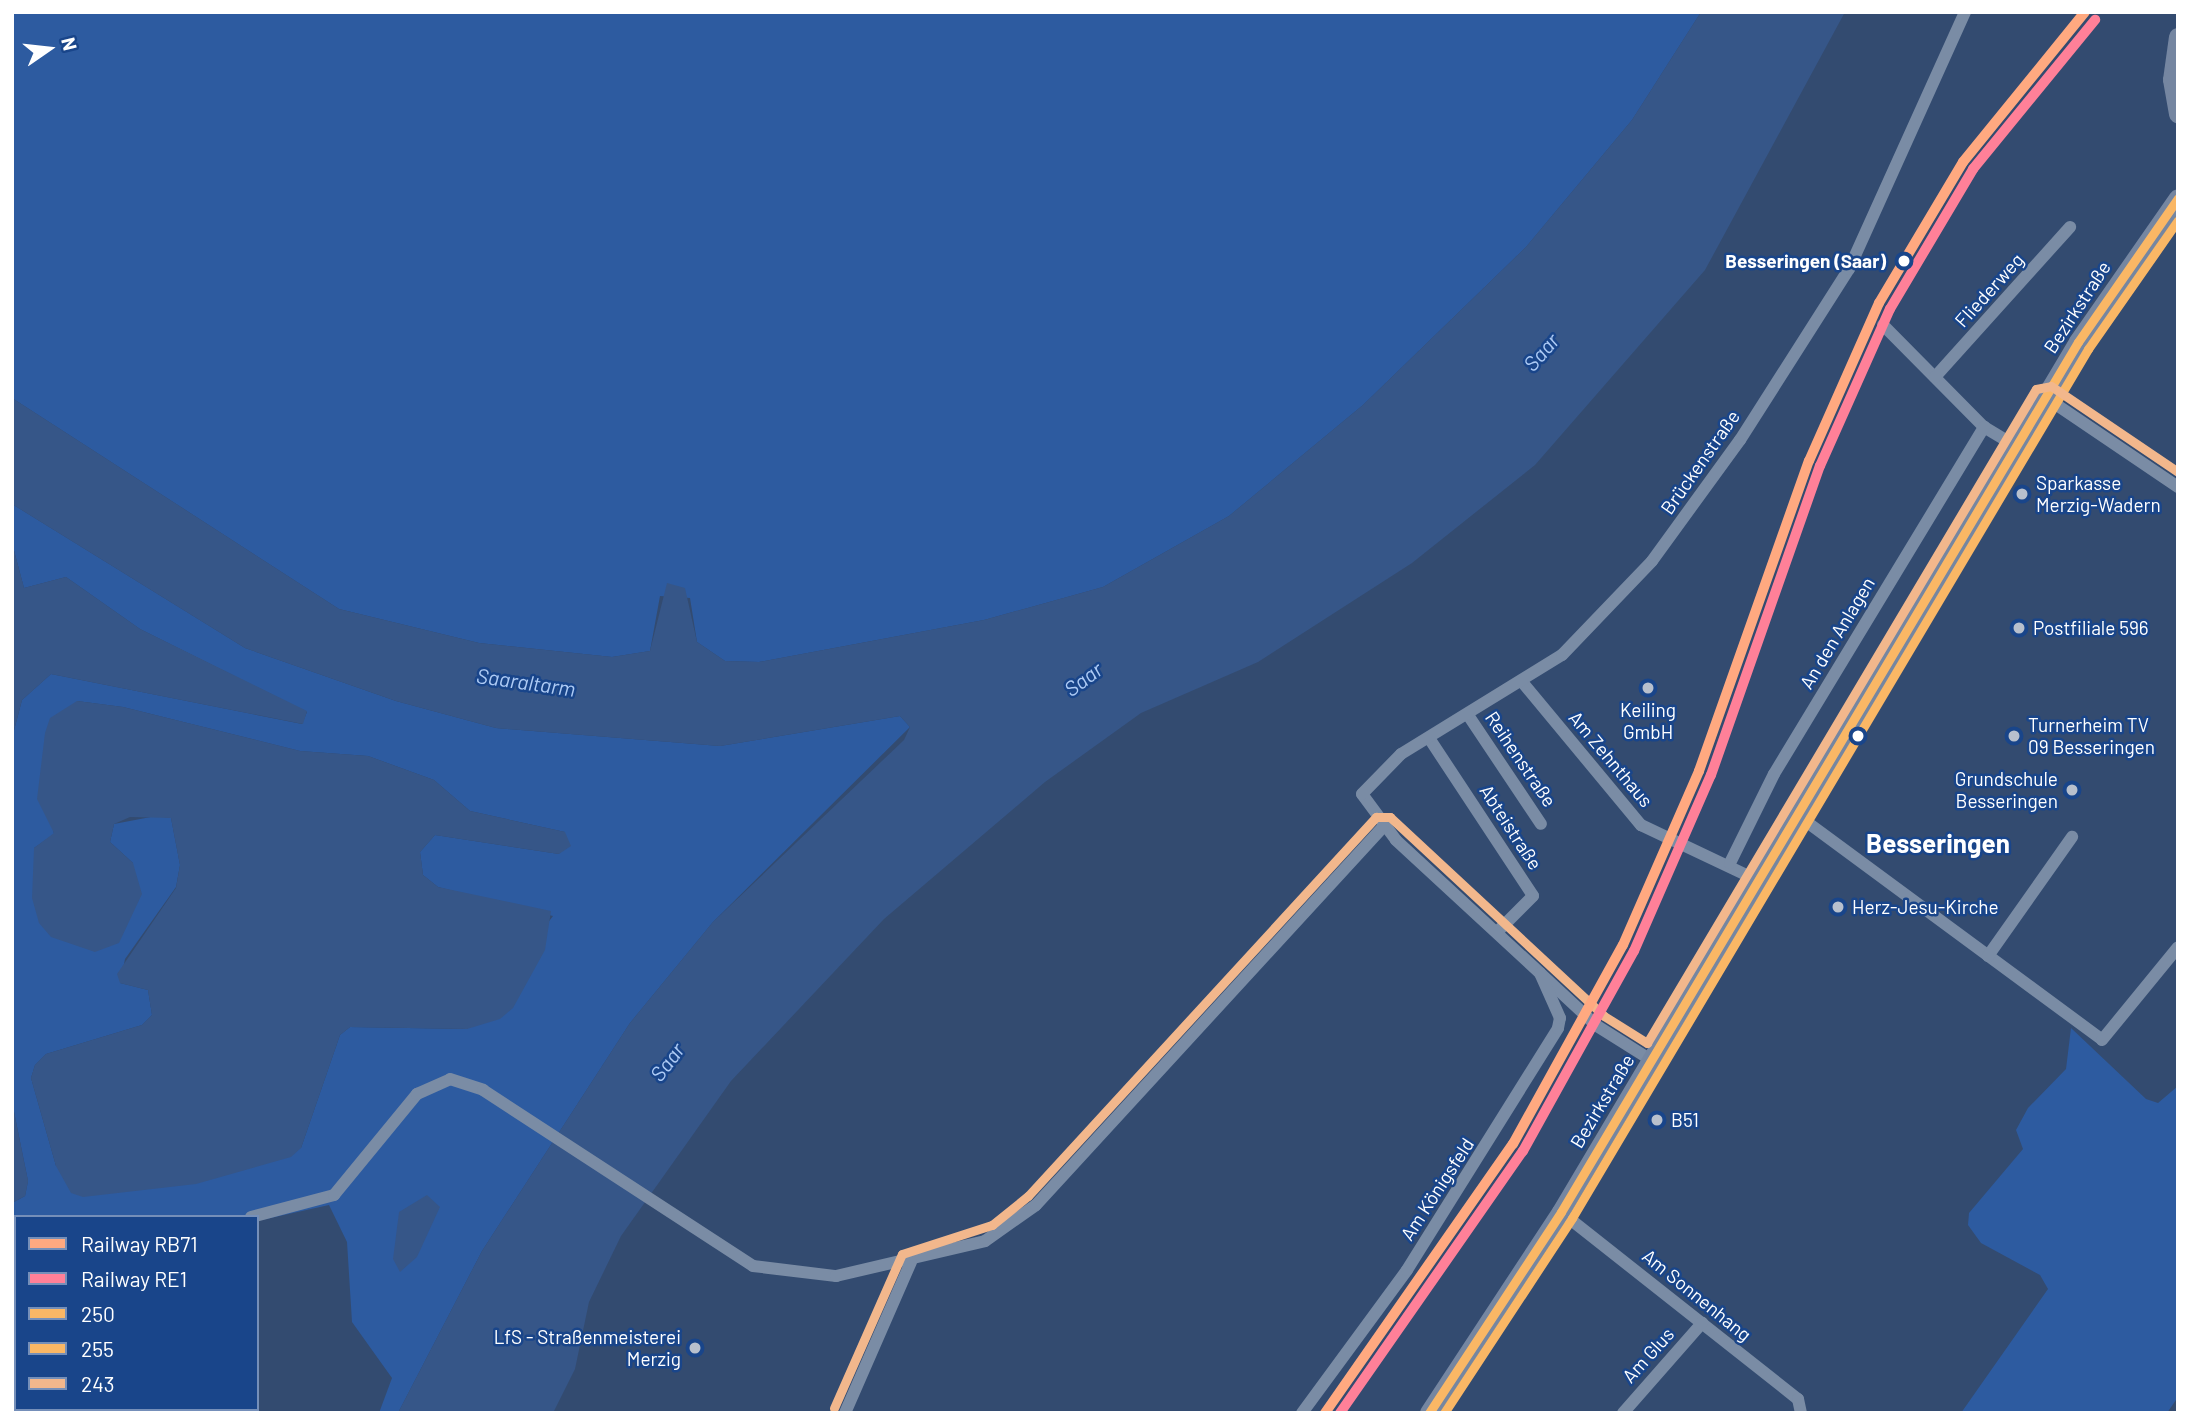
<!DOCTYPE html>
<meta charset="utf-8">
<style>
body{margin:0}
#map{position:relative;width:2190px;height:1425px;overflow:hidden;background:#334b70;font-family:Barlow,sans-serif}
div>[style]{position:absolute}
.green>*{inset:0;background:#2d5ba0}
.water>*{inset:0;background:#365688}
.street>*{height:12px;margin:-6px;padding:0 6px;transform-origin:6px;border-radius:6px;background:#7a8ca5}
.secondary>*{height:18px;margin:-9px;padding:0 9px;transform-origin:9px;border-radius:9px;background:#7586a1}
.bus-1>*{height:9px;margin:-4.5px;padding:0 4.5px;transform-origin:4.5px;border-radius:4.5px;background:#fab765}
.bus-2>*{height:9px;margin:-4.5px;padding:0 4.5px;transform-origin:4.5px;border-radius:4.5px;background:#fab765}
.bus-3>*{height:9px;margin:-4.5px;padding:0 4.5px;transform-origin:4.5px;border-radius:4.5px;background:#f2b78c}
.rail-1>*{height:10px;margin:-5px;padding:0 5px;transform-origin:5px;border-radius:5px;background:#ffa980}
.rail-2>*{height:10px;margin:-5px;padding:0 5px;transform-origin:5px;border-radius:5px;background:#ff8098}
.dots>*{width:19px;height:19px;translate:-50% -50%;box-sizing:border-box;border:4px solid #19458a;border-radius:50%}
span{translate:-50% -50%;white-space:nowrap;text-align:center;line-height:1.15;-webkit-text-stroke:5px #19458a;paint-order:stroke}
.stop-label{font-size:19px;color:#fff;font-weight:700}
.right{translate:-100% -50%;text-align:right}
.street-label{font-size:19px;color:#fff}
.poi-label{font-size:19px;color:#fff}
.left{translate:0 -50%;text-align:left}
.water-label{font-size:21px;color:#aecbf5;font-style:italic}
.district-label{font-size:26px;color:#fff;font-weight:700}
.frame{position:absolute;inset:0;border:14px solid #fff;pointer-events:none}
.legend{position:absolute;left:14px;top:1215px;width:245px;height:196px;box-sizing:border-box;background:#19458a;border:2px solid #758fb9;margin:0;padding:9px 12px;list-style:none;font-size:21px;color:#fff}
.legend li{display:flex;align-items:center;gap:14px;height:35px}
.legend b{width:35px;border:2px solid #758fb9}
.north{position:absolute;left:14px;top:14px;width:70px;height:70px;-webkit-text-stroke:5px #19458a;paint-order:stroke;rotate:76deg;font-size:19px;font-weight:700;line-height:28px;text-align:center;color:#fff}
.north::after{content:'';display:block;margin:auto;width:24px;height:32px;background:#fff;clip-path:polygon(50% 0,100% 100%,50% 72%,0 100%)}
</style>
<div id="map">
<div class="green">
<i style="clip-path:polygon(12px 12px,1701px 12px,1632px 120px,1526px 247px,1363px 405px,1229px 516px,1103px 587px,984px 620px,759px 662px,725px 661px,697px 642px,690px 598px,660px 596px,650px 651px,612px 657px,479px 643px,339px 609px,12px 398px)"></i>
<i style="clip-path:polygon(evenodd,12px 504px,245px 648px,396px 701px,496px 728px,720px 746px,900px 716px,910px 727px,713px 922px,630px 1023px,482px 1251px,398px 1413px,379px 1413px,392px 1378px,352px 1322px,347px 1242px,329px 1205px,257px 1221px,16px 1217px,12px 1251px,12px 1203px,25px 1196px,28px 1181px,12px 1102px,12px 738px,22px 700px,51px 674px,302px 724px,307px 712px,140px 629px,66px 577px,24px 588px,12px 543px,12px 504px,77px 701px,123px 707px,300px 751px,368px 756px,434px 780px,470px 811px,565px 832px,559px 854px,435px 835px,420px 852px,423px 875px,438px 887px,553px 916px,467px 1029px,350px 1027px,340px 1035px,301px 1148px,56px 1166px,31px 1078px,35px 1065px,46px 1054px,142px 1025px,152px 1015px,148px 990px,120px 983px,125px 959px,176px 887px,180px 865px,171px 818px,156px 816px,114px 824px,110px 842px,133px 863px,34px 848px,54px 834px,51px 821px,77px 701px)"></i>
<i style="clip-path:polygon(2071px 1028px,2146px 1099px,2158px 1103px,2178px 1086px,2178px 1397px,2167px 1413px,1961px 1413px,2048px 1289px,2040px 1275px,1981px 1243px,1968px 1225px,1969px 1213px,2023px 1149px,2016px 1130px,2028px 1108px,2066px 1069px)"></i>
</div>
<div class="water">
<i style="clip-path:polygon(1701px 12px,1845px 12px,1705px 270px,1535px 465px,1412px 563px,1258px 662px,1141px 713px,1045px 782px,884px 919px,731px 1081px,621px 1236px,589px 1302px,575px 1369px,553px 1413px,398px 1413px,482px 1251px,630px 1023px,713px 922px,904px 740px,910px 727px,900px 716px,720px 746px,496px 728px,396px 701px,245px 648px,12px 504px,12px 398px,339px 609px,479px 643px,612px 657px,650px 651px,667px 583px,685px 588px,697px 642px,725px 661px,759px 662px,984px 620px,1103px 587px,1229px 516px,1363px 405px,1526px 247px,1632px 120px)"></i>
<i style="clip-path:polygon(12px 543px,24px 588px,66px 577px,140px 629px,307px 711px,303px 724px,51px 674px,22px 700px,12px 738px)"></i>
<i style="clip-path:polygon(77px 701px,123px 707px,300px 751px,368px 756px,434px 780px,470px 811px,565px 832px,571px 846px,559px 854px,435px 835px,420px 852px,423px 875px,438px 887px,551px 911px,545px 950px,513px 1008px,500px 1019px,467px 1029px,350px 1027px,340px 1035px,301px 1148px,291px 1157px,196px 1184px,83px 1197px,71px 1193px,56px 1166px,31px 1078px,35px 1065px,46px 1054px,142px 1025px,152px 1015px,148px 990px,120px 983px,117px 974px,176px 888px,180px 865px,171px 818px,130px 817px,114px 824px,110px 842px,133px 863px,142px 894px,119px 943px,95px 952px,51px 937px,39px 923px,32px 898px,34px 848px,54px 833px,37px 799px,45px 733px,50px 718px)"></i>
<i style="clip-path:polygon(12px 1102px,28px 1181px,25px 1196px,12px 1203px)"></i>
<i style="clip-path:polygon(427px 1195px,440px 1207px,417px 1257px,400px 1272px,393px 1259px,399px 1212px)"></i>
</div>
<div class="street">
<i style="left:1883px;top:325px;width:144px;rotate:45.3deg"></i>
<i style="left:1984px;top:427px;width:39px;rotate:31deg"></i>
<i style="left:1935px;top:377px;width:202px;rotate:-48deg"></i>
<i style="left:2045px;top:397px;width:161px;rotate:34.1deg"></i>
<i style="left:1523px;top:683px;width:185px;rotate:50.3deg"></i>
<i style="left:1641px;top:825px;width:128px;rotate:25.4deg"></i>
<i style="left:1468px;top:715px;width:131px;rotate:56.2deg"></i>
<i style="left:1429px;top:738px;width:189px;rotate:56.6deg"></i>
<i style="left:1533px;top:896px;width:49px;rotate:135deg"></i>
<i style="left:1796px;top:814px;width:380px;rotate:36.4deg"></i>
<i style="left:2102px;top:1040px;width:120px;rotate:-50.7deg"></i>
<i style="left:1730px;top:863px;width:99px;rotate:-63.7deg"></i>
<i style="left:1774px;top:774px;width:406px;rotate:-58.8deg"></i>
<i style="left:1988px;top:956px;width:146px;rotate:-54.8deg"></i>
<i style="left:1651px;top:1060px;width:64px;rotate:-147.8deg"></i>
<i style="left:1597px;top:1026px;width:78px;rotate:-137.1deg"></i>
<i style="left:1540px;top:973px;width:196px;rotate:-137.3deg"></i>
<i style="left:1396px;top:840px;width:57px;rotate:-126.5deg"></i>
<i style="left:1362px;top:794px;width:56px;rotate:-45.7deg"></i>
<i style="left:1401px;top:754px;width:189px;rotate:-31.6deg"></i>
<i style="left:1562px;top:655px;width:130px;rotate:-46.2deg"></i>
<i style="left:1652px;top:561px;width:150px;rotate:-54deg"></i>
<i style="left:1740px;top:440px;width:203px;rotate:-57.5deg"></i>
<i style="left:1849px;top:269px;width:282px;rotate:-65.7deg"></i>
<i style="left:1561px;top:1212px;width:302px;rotate:38.3deg"></i>
<i style="left:1798px;top:1399px;width:14px;rotate:78deg"></i>
<i style="left:251px;top:1217px;width:86px;rotate:-14.8deg"></i>
<i style="left:334px;top:1195px;width:131px;rotate:-50.6deg"></i>
<i style="left:417px;top:1094px;width:36px;rotate:-24deg"></i>
<i style="left:450px;top:1079px;width:35px;rotate:18deg"></i>
<i style="left:483px;top:1090px;width:322px;rotate:33.1deg"></i>
<i style="left:753px;top:1266px;width:84px;rotate:6.9deg"></i>
<i style="left:836px;top:1276px;width:153px;rotate:-13.2deg"></i>
<i style="left:985px;top:1241px;width:62px;rotate:-35.2deg"></i>
<i style="left:1036px;top:1205px;width:513px;rotate:-47.45deg"></i>
<i style="left:12px;top:1245px;width:4px"></i>
<i style="left:845px;top:1413px;width:165px;rotate:-66.4deg"></i>
<i style="left:1302px;top:1413px;width:177px;rotate:-53.7deg"></i>
<i style="left:1407px;top:1270px;width:285px;rotate:-58deg"></i>
<i style="left:1558px;top:1028px;width:10px;rotate:-79deg"></i>
<i style="left:1560px;top:1018px;width:49px;rotate:-114deg"></i>
<i style="left:1623px;top:1413px;width:120px;rotate:-48.7deg"></i>
</div>
<div class="secondary">
<i style="left:2178px;top:37px;width:43px;rotate:97.9deg"></i>
<i style="left:2172px;top:80px;width:35px;rotate:80deg"></i>
<i style="left:1429px;top:1413px;width:240px;rotate:-56.7deg"></i>
<i style="left:1561px;top:1212px;width:1012px;rotate:-59.28deg"></i>
<i style="left:2078px;top:342px;width:175px;rotate:-55.2deg"></i>
</div>
<div class="bus-1">
<i style="left:1429px;top:1413px;width:240px;rotate:-56.7deg"></i>
<i style="left:1561px;top:1212px;width:1012px;rotate:-59.28deg"></i>
<i style="left:2078px;top:342px;width:175px;rotate:-55.2deg"></i>
</div>
<div class="bus-2">
<i style="left:1444px;top:1413px;width:233px;rotate:-56.7deg"></i>
<i style="left:1572px;top:1218px;width:1011px;rotate:-59.3deg"></i>
<i style="left:2088px;top:349px;width:157px;rotate:-55.1deg"></i>
</div>
<div class="bus-3">
<i style="left:834px;top:1408px;width:168px;rotate:-66.2deg"></i>
<i style="left:902px;top:1254px;width:95px;rotate:-17.9deg"></i>
<i style="left:992px;top:1225px;width:46px;rotate:-38.9deg"></i>
<i style="left:1028px;top:1196px;width:515px;rotate:-47.44deg"></i>
<i style="left:1376px;top:817px;width:14px"></i>
<i style="left:1390px;top:817px;width:292px;rotate:42.9deg"></i>
<i style="left:1604px;top:1016px;width:51px;rotate:32.1deg"></i>
<i style="left:1647px;top:1043px;width:761px;rotate:-59.26deg"></i>
<i style="left:2036px;top:389px;width:15px;rotate:-11deg"></i>
<i style="left:2051px;top:386px;width:153px;rotate:34.1deg"></i>
</div>
<div class="rail-1">
<i style="left:1325px;top:1413px;width:328px;rotate:-55.1deg"></i>
<i style="left:1513px;top:1144px;width:227px;rotate:-61.1deg"></i>
<i style="left:1623px;top:945px;width:190px;rotate:-66.4deg"></i>
<i style="left:1699px;top:771px;width:329px;rotate:-70.5deg"></i>
<i style="left:1809px;top:461px;width:173px;rotate:-66.1deg"></i>
<i style="left:1879px;top:303px;width:164px;rotate:-59.2deg"></i>
<i style="left:1963px;top:162px;width:193px;rotate:-50.9deg"></i>
</div>
<div class="rail-2">
<i style="left:1340px;top:1413px;width:320px;rotate:-55.1deg"></i>
<i style="left:1523px;top:1151px;width:229px;rotate:-61deg"></i>
<i style="left:1634px;top:951px;width:192px;rotate:-66.4deg"></i>
<i style="left:1711px;top:775px;width:328px;rotate:-70.6deg"></i>
<i style="left:1820px;top:466px;width:172px;rotate:-66deg"></i>
<i style="left:1890px;top:309px;width:163px;rotate:-59.3deg"></i>
<i style="left:1973px;top:169px;width:193px;rotate:-50.7deg"></i>
</div>
<div class="dots">
<i style="left:1904px;top:261px;background:#fff"></i>
<i style="left:2022px;top:494px;background:#b8c0cd"></i>
<i style="left:2019px;top:628px;background:#b8c0cd"></i>
<i style="left:1648px;top:688px;background:#b8c0cd"></i>
<i style="left:1858px;top:736px;background:#fff"></i>
<i style="left:2014px;top:736px;background:#b8c0cd"></i>
<i style="left:2072px;top:790px;background:#b8c0cd"></i>
<i style="left:1838px;top:907px;background:#b8c0cd"></i>
<i style="left:1657px;top:1120px;background:#b8c0cd"></i>
<i style="left:695px;top:1348px;background:#b8c0cd"></i>
</div>
<div class="stop-label">
<span class="right" style="left:1886px;top:261px">Besseringen (Saar)</span>
</div>
<div class="street-label">
<span style="left:1989px;top:290px;rotate:-48deg">Fliederweg</span>
<span style="left:2077px;top:307px;rotate:-57deg">Bezirkstraße</span>
<span style="left:1700px;top:462px;rotate:-55deg">Brückenstraße</span>
<span style="left:1837px;top:633px;rotate:-59deg">An den Anlagen</span>
<span style="left:1521px;top:759px;rotate:56deg">Reihenstraße</span>
<span style="left:1611px;top:759px;rotate:50deg">Am Zehnthaus</span>
<span style="left:1511px;top:827px;rotate:57deg">Abteistraße</span>
<span style="left:1602px;top:1101px;rotate:-59deg">Bezirkstraße</span>
<span style="left:1437px;top:1189px;rotate:-57deg">Am Königsfeld</span>
<span style="left:1697px;top:1295px;rotate:39deg">Am Sonnenhang</span>
<span style="left:1648px;top:1355px;rotate:-48deg">Am Glus</span>
</div>
<div class="poi-label">
<span class="left" style="left:2036px;top:494px">Sparkasse<br>Merzig-Wadern</span>
<span class="left" style="left:2033px;top:628px">Postfiliale 596</span>
<span style="left:1648px;top:721px">Keiling<br>GmbH</span>
<span class="left" style="left:2028px;top:736px">Turnerheim TV<br>09 Besseringen</span>
<span class="right" style="left:2058px;top:790px">Grundschule<br>Besseringen</span>
<span class="left" style="left:1852px;top:907px">Herz-Jesu-Kirche</span>
<span class="left" style="left:1671px;top:1120px">B51</span>
<span class="right" style="left:681px;top:1348px">LfS - Straßenmeisterei<br>Merzig</span>
</div>
<div class="water-label">
<span style="left:1541px;top:352px;rotate:-49deg">Saar</span>
<span style="left:1083px;top:679px;rotate:-37deg">Saar</span>
<span style="left:526px;top:682px;rotate:8deg">Saaraltarm</span>
<span style="left:667px;top:1062px;rotate:-53deg">Saar</span>
</div>
<div class="district-label">
<span style="left:1938px;top:843px">Besseringen</span>
</div>
<div class="frame"></div>
<ul class="legend">
<li><b style="height:9px;background:#ffa980"></b>Railway RB71</li>
<li><b style="height:9px;background:#ff8098"></b>Railway RE1</li>
<li><b style="height:9px;background:#fab765"></b>250</li>
<li><b style="height:9px;background:#fab765"></b>255</li>
<li><b style="height:9px;background:#f2b78c"></b>243</li>
</ul>
<div class="north">N</div>
</div>
